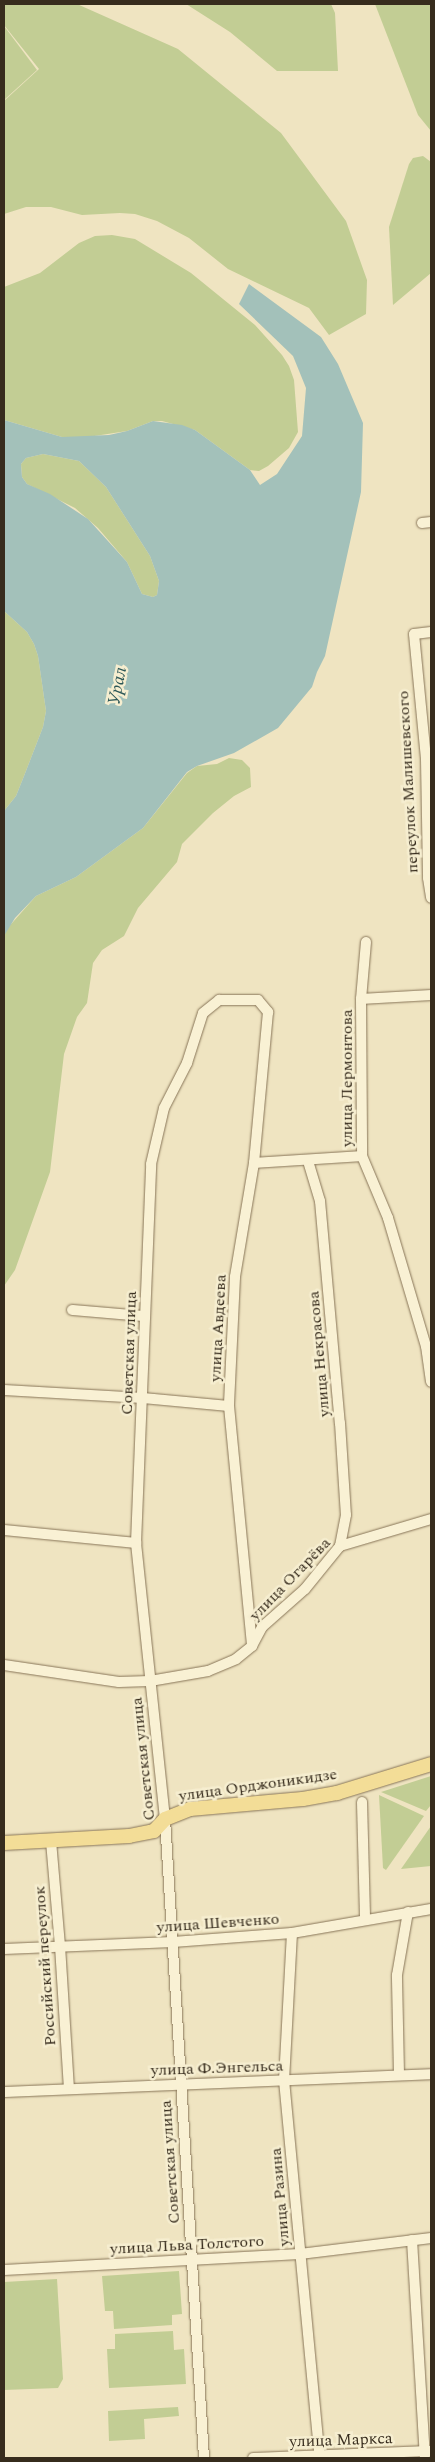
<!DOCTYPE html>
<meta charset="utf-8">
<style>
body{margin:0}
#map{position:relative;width:435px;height:2462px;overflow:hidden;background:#efe4c1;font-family:Spectral,serif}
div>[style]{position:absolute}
.green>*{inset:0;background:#c2cd94}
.water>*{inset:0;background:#a3c1ba}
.roads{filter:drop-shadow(0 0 1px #887558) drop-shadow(0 0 1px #887558)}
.minor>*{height:10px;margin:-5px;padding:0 5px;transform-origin:5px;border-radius:5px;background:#f9f1d4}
.major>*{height:14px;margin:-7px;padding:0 7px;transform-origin:7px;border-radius:7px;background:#f3dd97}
span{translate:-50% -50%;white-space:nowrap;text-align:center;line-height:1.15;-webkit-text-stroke:5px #f6eed0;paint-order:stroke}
.street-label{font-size:16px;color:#372c1d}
.water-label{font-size:18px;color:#2c5757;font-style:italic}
.frame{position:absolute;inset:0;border:5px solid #372c1d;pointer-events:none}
</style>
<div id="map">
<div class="green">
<i style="clip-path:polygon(4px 4px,77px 4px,178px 49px,281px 133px,346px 221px,367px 280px,366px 314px,329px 335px,309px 308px,228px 269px,189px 238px,157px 221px,135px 214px,120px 213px,82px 215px,51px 207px,26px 207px,4px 214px,4px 101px,39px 69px,4px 25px)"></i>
<i style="clip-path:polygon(186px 4px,331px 4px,335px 13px,338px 71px,277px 71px,230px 32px)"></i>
<i style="clip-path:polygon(375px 4px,431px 4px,431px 131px,418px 115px)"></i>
<i style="clip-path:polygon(4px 26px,37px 70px,4px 100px)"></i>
<i style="clip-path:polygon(423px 156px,431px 162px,431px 273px,393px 305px,389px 227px,409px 164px,413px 158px)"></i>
<i style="clip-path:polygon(112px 235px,135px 239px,191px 273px,255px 325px,282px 355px,289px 366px,294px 380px,298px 432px,289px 448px,268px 466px,259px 471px,250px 470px,195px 430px,162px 421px,153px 421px,127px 431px,88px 437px,62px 437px,4px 420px,4px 287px,40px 273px,79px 243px,95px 236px)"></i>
<i style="clip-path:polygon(43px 454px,79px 461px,106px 487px,150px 556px,159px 581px,157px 595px,153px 597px,142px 594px,127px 562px,98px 528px,75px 508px,27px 484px,22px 477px,21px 464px,26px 458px)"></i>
<i style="clip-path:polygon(4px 611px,27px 632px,34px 644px,38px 656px,46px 711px,43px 727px,24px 776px,16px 796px,4px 811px)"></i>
<i style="clip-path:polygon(229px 758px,242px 760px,250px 768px,251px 787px,234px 796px,213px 813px,182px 844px,177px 862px,138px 908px,124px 936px,102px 950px,93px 963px,87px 1003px,77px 1017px,64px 1054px,50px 1172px,15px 1270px,4px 1286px,5px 931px,36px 896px,76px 877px,143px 828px,187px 773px,197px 766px,217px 764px)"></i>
<i style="clip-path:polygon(431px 1776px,431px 1805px,426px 1811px,381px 1792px)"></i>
<i style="clip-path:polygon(379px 1795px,424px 1816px,386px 1870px,383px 1868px)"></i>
<i style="clip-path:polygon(431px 1826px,431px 1866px,401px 1869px)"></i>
<i style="clip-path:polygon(179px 2271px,182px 2314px,172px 2315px,172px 2325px,114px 2329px,113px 2311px,105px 2311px,102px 2276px)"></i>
<i style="clip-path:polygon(57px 2279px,63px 2379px,58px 2388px,4px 2390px,4px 2282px)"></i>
<i style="clip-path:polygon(173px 2331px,174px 2350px,184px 2349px,186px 2384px,109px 2388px,107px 2349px,115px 2349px,115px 2334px)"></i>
<i style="clip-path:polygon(178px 2407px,179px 2416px,144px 2419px,145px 2439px,109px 2441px,108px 2411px)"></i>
</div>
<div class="water">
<i style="clip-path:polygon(evenodd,249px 284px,321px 337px,338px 364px,363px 423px,361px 492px,325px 656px,317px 672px,312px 687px,278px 728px,234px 753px,197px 766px,187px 772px,143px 828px,76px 877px,36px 896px,15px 918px,4px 936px,4px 811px,16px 796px,24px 776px,43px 727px,46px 711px,38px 656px,34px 644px,27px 632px,4px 611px,4px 420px,62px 437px,109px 435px,127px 431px,153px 421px,182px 425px,195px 430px,250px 470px,260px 485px,277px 474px,302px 436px,306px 388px,293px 356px,239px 304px,249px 284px,43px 454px,79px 461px,106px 487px,150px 556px,159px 581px,157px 595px,153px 597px,142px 594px,127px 562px,88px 519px,50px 494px,27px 484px,22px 477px,21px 464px,26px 458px,43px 454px)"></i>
</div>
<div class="roads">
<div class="minor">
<i style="left:422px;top:523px;width:9px;rotate:-6deg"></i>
<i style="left:431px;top:632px;width:17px;rotate:173deg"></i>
<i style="left:414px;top:634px;width:126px;rotate:84.5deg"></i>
<i style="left:426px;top:759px;width:119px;rotate:89deg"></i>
<i style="left:428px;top:878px;width:20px;rotate:81deg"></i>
<i style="left:366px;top:942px;width:57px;rotate:95deg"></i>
<i style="left:361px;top:999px;width:157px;rotate:89.6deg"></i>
<i style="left:362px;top:1156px;width:67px;rotate:67.2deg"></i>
<i style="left:388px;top:1218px;width:134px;rotate:73.5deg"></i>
<i style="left:426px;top:1346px;width:36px;rotate:82deg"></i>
<i style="left:361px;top:999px;width:70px;rotate:-3.3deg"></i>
<i style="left:308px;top:1161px;width:42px;rotate:73.3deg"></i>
<i style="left:320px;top:1201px;width:223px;rotate:84.9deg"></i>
<i style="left:340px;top:1423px;width:92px;rotate:86.3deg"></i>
<i style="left:346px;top:1515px;width:32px;rotate:101deg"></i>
<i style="left:254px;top:1163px;width:108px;rotate:-3.7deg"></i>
<i style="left:72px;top:1310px;width:72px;rotate:4.8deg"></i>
<i style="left:4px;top:1390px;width:139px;rotate:3.3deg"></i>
<i style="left:143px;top:1398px;width:86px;rotate:5.3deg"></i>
<i style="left:4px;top:1530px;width:133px;rotate:5.6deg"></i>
<i style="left:4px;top:1665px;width:116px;rotate:8.4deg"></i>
<i style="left:119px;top:1682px;width:31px;rotate:-2deg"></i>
<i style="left:150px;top:1681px;width:59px;rotate:-9.8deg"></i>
<i style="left:208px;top:1671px;width:30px;rotate:-23deg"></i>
<i style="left:236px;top:1659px;width:21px;rotate:-39deg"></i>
<i style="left:252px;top:1646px;width:21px;rotate:-62deg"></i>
<i style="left:262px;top:1627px;width:57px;rotate:-41.5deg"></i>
<i style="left:305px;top:1589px;width:55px;rotate:-50.9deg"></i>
<i style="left:340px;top:1546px;width:95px;rotate:-16.5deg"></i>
<i style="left:362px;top:1802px;width:117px;rotate:88.5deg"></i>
<i style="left:51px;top:1841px;width:105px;rotate:85.1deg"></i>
<i style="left:60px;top:1946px;width:143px;rotate:86.4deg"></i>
<i style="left:292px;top:1933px;width:147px;rotate:93.1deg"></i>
<i style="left:284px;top:2080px;width:380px;rotate:84.6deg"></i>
<i style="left:4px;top:1949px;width:169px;rotate:-2.4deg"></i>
<i style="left:173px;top:1942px;width:119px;rotate:-4.3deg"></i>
<i style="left:292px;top:1933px;width:141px;rotate:-9.8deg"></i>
<i style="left:399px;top:2074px;width:99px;rotate:-91.2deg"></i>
<i style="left:397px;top:1975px;width:64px;rotate:-80.1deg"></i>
<i style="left:4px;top:2092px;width:427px;rotate:-2.4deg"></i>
<i style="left:412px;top:2240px;width:218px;rotate:86.6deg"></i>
<i style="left:4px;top:2270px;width:296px;rotate:-3.1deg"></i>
<i style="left:300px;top:2254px;width:132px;rotate:-7deg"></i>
<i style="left:204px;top:2458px;width:640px;rotate:-93.49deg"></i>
<i style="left:165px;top:1819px;width:278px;rotate:-96deg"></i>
<i style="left:136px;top:1543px;width:379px;rotate:-87.7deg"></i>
<i style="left:151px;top:1164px;width:57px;rotate:-76.9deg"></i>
<i style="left:164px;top:1108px;width:51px;rotate:-62.9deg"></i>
<i style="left:187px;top:1063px;width:52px;rotate:-72.3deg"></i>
<i style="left:203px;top:1013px;width:21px;rotate:-39deg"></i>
<i style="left:219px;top:1000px;width:39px"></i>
<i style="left:258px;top:1000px;width:16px;rotate:50deg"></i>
<i style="left:268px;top:1012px;width:152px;rotate:95.3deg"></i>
<i style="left:254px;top:1163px;width:116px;rotate:99.5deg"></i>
<i style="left:235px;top:1277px;width:129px;rotate:92.7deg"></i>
<i style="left:229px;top:1406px;width:241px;rotate:84.5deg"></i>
<i style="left:253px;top:2458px;width:177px;rotate:-2.3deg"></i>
</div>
<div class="major">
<i style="left:4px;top:1843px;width:125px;rotate:-3.2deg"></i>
<i style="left:129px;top:1836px;width:25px;rotate:-11deg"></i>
<i style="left:154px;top:1831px;width:16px;rotate:-47deg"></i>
<i style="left:165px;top:1819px;width:27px;rotate:-22deg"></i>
<i style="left:190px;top:1809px;width:113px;rotate:-5.1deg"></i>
<i style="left:303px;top:1799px;width:35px;rotate:-10deg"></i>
<i style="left:337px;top:1793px;width:98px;rotate:-17.1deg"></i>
</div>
</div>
<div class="street-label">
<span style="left:408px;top:782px;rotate:-93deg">переулок Малишевского</span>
<span style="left:347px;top:1078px;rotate:-90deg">улица Лермонтова</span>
<span style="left:218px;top:1328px;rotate:-87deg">улица Авдеева</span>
<span style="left:129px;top:1353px;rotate:-88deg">Советская улица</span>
<span style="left:319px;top:1354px;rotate:-95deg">улица Некрасова</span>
<span style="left:290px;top:1579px;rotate:-46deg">улица Огарёва</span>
<span style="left:143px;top:1759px;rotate:-96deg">Советская улица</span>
<span style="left:258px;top:1785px;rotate:-8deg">улица Орджоникидзе</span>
<span style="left:218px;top:1923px;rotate:-4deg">улица Шевченко</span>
<span style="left:45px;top:1966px;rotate:-94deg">Российский переулок</span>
<span style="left:217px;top:2068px;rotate:-2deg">улица Ф.Энгельса</span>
<span style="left:170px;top:2162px;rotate:-94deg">Советская улица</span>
<span style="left:280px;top:2197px;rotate:-95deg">улица Разина</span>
<span style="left:187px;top:2245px;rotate:-3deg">улица Льва Толстого</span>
<span style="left:341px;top:2440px;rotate:-2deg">улица Маркса</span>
</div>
<div class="water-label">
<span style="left:118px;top:686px;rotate:-79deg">Урал</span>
</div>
<div class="frame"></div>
</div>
